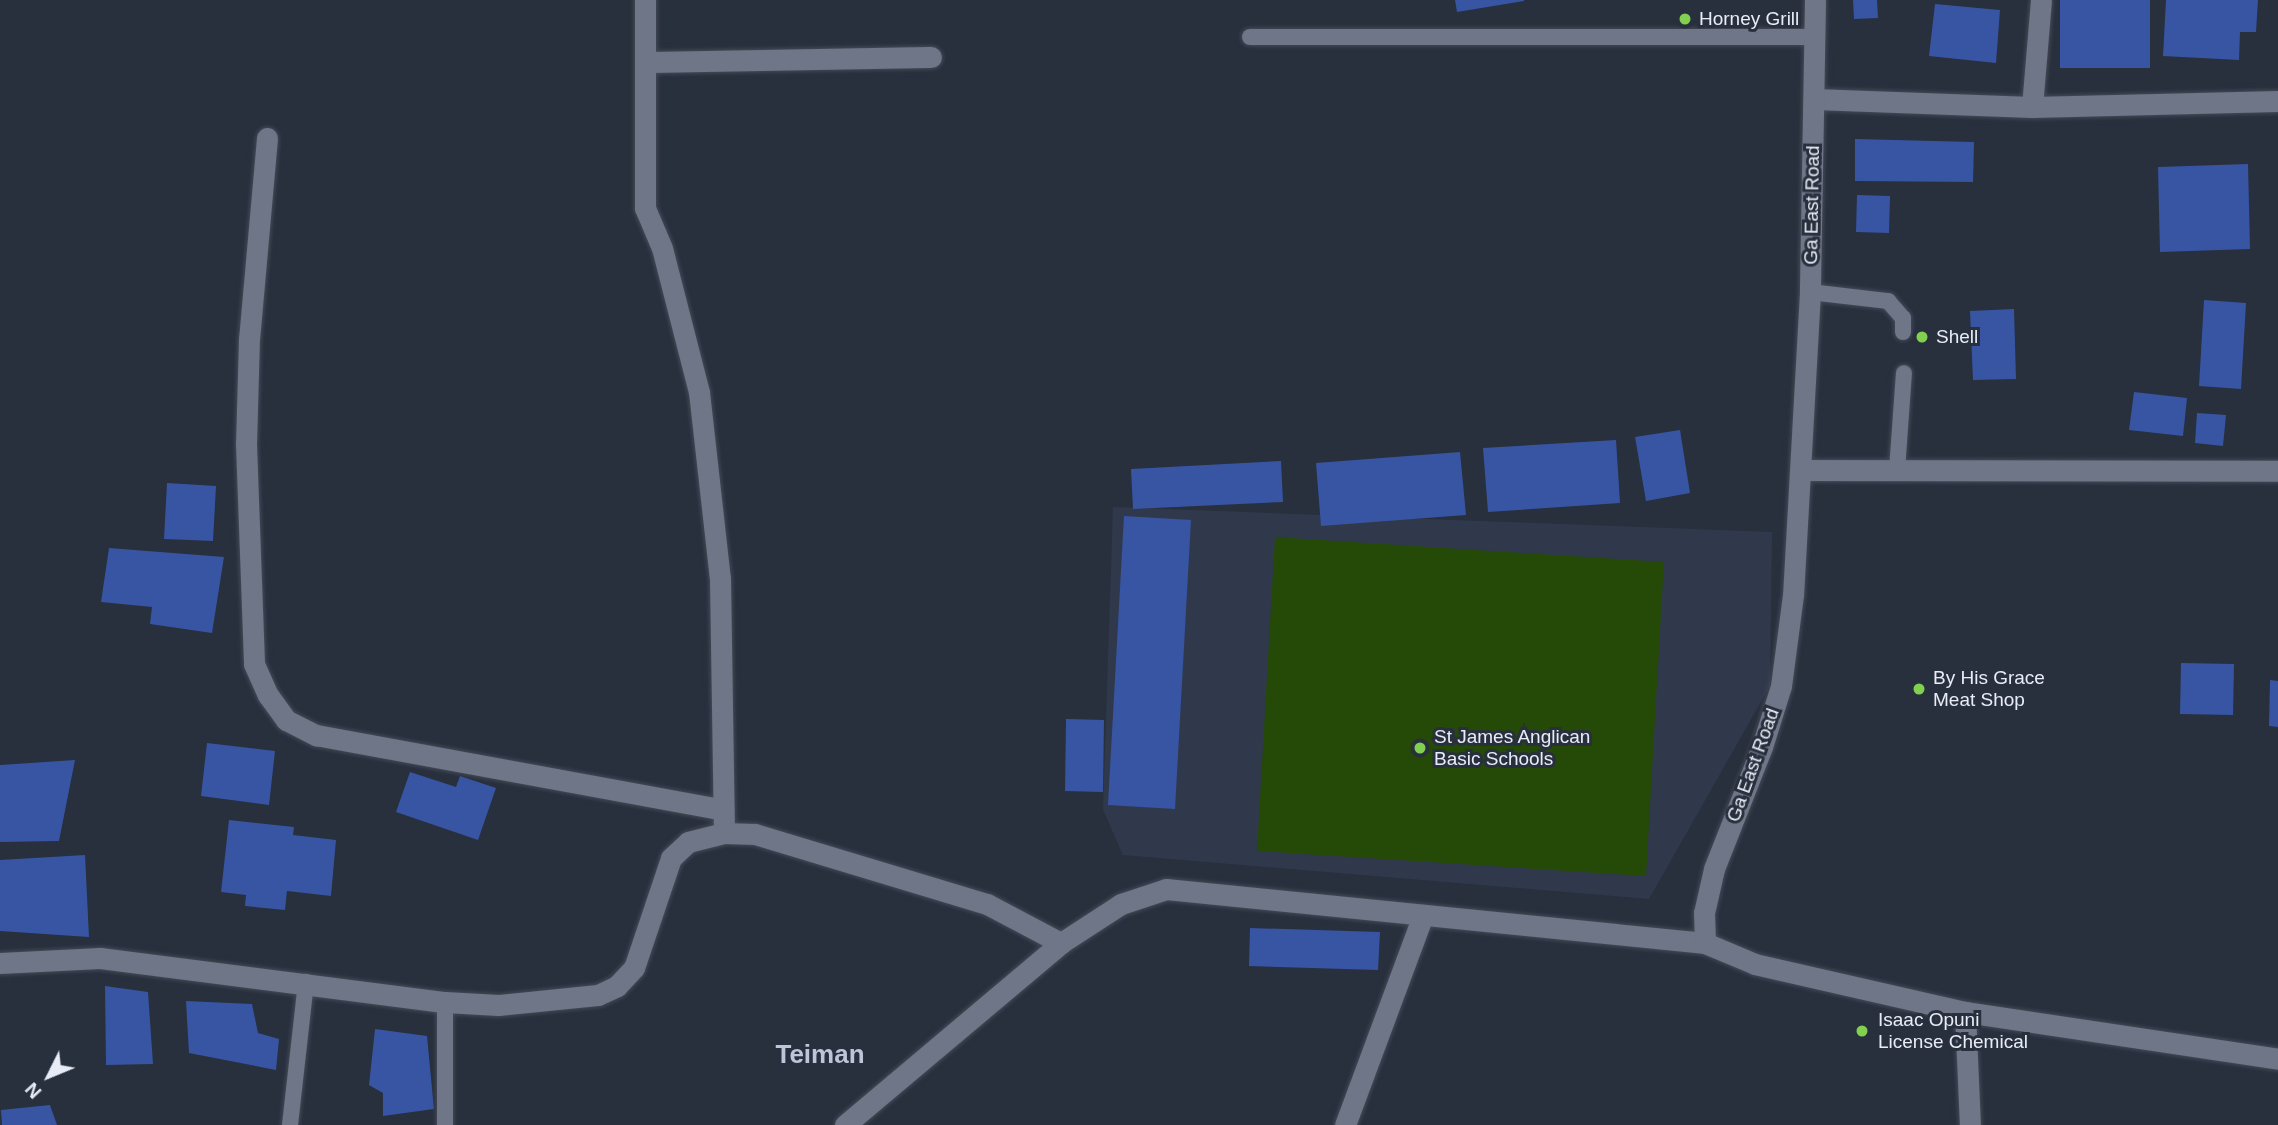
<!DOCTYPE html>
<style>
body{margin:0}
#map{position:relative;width:2278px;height:1125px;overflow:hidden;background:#282f3d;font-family:Arial,sans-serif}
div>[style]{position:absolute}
.built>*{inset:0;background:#30394c}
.green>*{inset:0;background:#254a07}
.building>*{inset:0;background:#3755a2}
.roads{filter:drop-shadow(0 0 2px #444a56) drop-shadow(0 0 2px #444a56)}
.lane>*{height:16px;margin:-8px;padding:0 8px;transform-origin:8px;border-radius:8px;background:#6e7687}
.street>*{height:21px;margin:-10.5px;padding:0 10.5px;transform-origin:10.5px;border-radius:10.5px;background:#6e7687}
.secondary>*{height:21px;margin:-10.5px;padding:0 10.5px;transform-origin:10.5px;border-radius:10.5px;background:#6e7687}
.dots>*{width:19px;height:19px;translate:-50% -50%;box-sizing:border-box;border:4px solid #282f3d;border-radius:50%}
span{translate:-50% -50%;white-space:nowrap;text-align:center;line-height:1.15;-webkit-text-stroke:6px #282f3d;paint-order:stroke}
.poi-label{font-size:19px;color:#e7ecf6}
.left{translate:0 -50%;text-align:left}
.street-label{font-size:19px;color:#e7ecf6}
.district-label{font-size:26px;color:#bdc6d8;font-weight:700}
.north{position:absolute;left:14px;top:1041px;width:70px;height:70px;-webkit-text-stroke:5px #282f3d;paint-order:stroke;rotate:227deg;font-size:19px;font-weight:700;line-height:28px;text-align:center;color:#e7ecf6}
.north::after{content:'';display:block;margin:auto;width:24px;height:32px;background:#e7ecf6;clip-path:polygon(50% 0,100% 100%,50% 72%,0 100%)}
</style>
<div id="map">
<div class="built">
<i style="clip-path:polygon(1113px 507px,1772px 532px,1770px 686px,1649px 899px,1123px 855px,1103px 810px)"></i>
</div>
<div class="green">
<i style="clip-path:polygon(1275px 537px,1664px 562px,1646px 876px,1257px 851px)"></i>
</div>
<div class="building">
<i style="clip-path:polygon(1455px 0,1524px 0,1524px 1px,1457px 12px)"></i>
<i style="clip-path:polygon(1853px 0,1877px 0,1878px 18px,1854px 19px)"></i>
<i style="clip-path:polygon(2060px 0,2150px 0,2150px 68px,2060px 68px)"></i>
<i style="clip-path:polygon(2166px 0,2258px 0,2256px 32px,2240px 32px,2239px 60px,2163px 56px)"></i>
<i style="clip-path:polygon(1935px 4px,2000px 10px,1996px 63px,1929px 56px)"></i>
<i style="clip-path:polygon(1855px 139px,1974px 142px,1973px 182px,1855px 181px)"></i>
<i style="clip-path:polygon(2248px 164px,2250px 249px,2160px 252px,2158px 167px)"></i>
<i style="clip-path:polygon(1857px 195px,1890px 196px,1889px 233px,1856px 232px)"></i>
<i style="clip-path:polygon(2204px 300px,2246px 303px,2241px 389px,2199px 386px)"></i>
<i style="clip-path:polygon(2014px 309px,2016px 379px,1973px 380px,1970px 311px)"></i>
<i style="clip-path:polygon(2134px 392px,2187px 398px,2183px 436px,2129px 430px)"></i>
<i style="clip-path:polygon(2197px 413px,2226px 415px,2223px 446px,2195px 443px)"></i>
<i style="clip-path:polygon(1680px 430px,1690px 493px,1646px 501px,1635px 437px)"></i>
<i style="clip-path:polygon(1616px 440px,1620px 503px,1488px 512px,1483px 448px)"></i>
<i style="clip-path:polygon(1460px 452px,1466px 515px,1321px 526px,1316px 463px)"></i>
<i style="clip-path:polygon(1281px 461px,1283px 502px,1133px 509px,1131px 469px)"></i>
<i style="clip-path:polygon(167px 483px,216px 486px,213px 541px,164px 539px)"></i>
<i style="clip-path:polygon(1124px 516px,1191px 520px,1175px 809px,1108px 805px)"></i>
<i style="clip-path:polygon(109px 548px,224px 557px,212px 633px,150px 624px,152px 607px,101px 602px)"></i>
<i style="clip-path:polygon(2181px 663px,2234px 664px,2233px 715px,2180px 714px)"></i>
<i style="clip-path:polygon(2270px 680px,2278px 681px,2278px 727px,2269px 726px)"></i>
<i style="clip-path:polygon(1066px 719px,1104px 720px,1103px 792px,1065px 791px)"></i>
<i style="clip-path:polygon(207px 743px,275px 751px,269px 805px,201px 796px)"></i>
<i style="clip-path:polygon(75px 760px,59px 841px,0 842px,0 765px)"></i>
<i style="clip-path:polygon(410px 772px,456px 787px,460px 776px,496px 788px,478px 840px,396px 812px)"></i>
<i style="clip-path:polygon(229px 820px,294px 827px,293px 835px,336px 840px,331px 896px,287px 891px,285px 910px,245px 906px,246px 895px,221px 892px)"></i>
<i style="clip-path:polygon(85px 855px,89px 937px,0 931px,0 860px)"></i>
<i style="clip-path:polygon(1250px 928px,1380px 932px,1378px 970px,1249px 966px)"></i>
<i style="clip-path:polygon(105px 986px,148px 992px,153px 1064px,106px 1065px)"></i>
<i style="clip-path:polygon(186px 1001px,252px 1004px,258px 1033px,279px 1039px,276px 1070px,189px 1053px)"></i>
<i style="clip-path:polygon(375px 1029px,427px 1036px,434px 1109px,383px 1116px,383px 1093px,369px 1085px)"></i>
<i style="clip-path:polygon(50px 1105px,57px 1125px,2px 1125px,1px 1110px)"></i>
</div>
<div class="roads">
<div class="lane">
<i style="left:1250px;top:37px;width:564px"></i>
<i style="left:1810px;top:292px;width:79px;rotate:6.6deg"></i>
<i style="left:1888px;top:301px;width:23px;rotate:49deg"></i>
<i style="left:1903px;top:318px;width:14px;rotate:90deg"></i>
<i style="left:1897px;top:470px;width:97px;rotate:-85.9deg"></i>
<i style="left:445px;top:1002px;width:123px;rotate:90deg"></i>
<i style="left:290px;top:1125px;width:144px;rotate:-83.6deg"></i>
</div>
<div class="street">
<i style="left:645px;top:0;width:208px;rotate:90deg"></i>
<i style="left:645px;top:208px;width:43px;rotate:67deg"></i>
<i style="left:662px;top:248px;width:149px;rotate:75.6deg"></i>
<i style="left:699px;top:392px;width:188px;rotate:83.6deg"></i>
<i style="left:720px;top:579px;width:245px;rotate:89.1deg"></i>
<i style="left:647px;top:62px;width:284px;rotate:-1deg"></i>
<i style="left:1814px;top:99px;width:218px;rotate:2.1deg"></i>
<i style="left:2032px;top:107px;width:246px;rotate:-1.4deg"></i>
<i style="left:2032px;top:107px;width:107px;rotate:-85.2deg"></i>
<i style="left:267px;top:138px;width:201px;rotate:95.1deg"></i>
<i style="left:249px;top:338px;width:106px;rotate:91.6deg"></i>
<i style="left:246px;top:444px;width:220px;rotate:87.9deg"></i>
<i style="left:254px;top:664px;width:34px;rotate:66deg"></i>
<i style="left:268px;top:695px;width:31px;rotate:54deg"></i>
<i style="left:286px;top:720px;width:34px;rotate:27deg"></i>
<i style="left:316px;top:735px;width:414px;rotate:10.4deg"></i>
<i style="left:1801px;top:470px;width:477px;rotate:0.1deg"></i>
<i style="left:0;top:963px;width:100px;rotate:-2.9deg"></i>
<i style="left:100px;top:958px;width:348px;rotate:7.3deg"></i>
<i style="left:445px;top:1002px;width:53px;rotate:3.2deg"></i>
<i style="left:498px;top:1005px;width:100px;rotate:-5.7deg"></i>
<i style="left:598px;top:995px;width:21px;rotate:-25deg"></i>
<i style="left:617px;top:986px;width:25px;rotate:-47deg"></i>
<i style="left:634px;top:968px;width:116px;rotate:-71.4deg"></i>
<i style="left:671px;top:858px;width:23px;rotate:-43deg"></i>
<i style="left:688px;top:842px;width:37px;rotate:-14deg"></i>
<i style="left:724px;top:833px;width:31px;rotate:2deg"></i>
<i style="left:755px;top:834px;width:242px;rotate:16.8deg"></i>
<i style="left:987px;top:904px;width:84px;rotate:27.8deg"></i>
<i style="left:1965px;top:1012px;width:113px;rotate:87.5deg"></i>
<i style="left:845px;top:1125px;width:282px;rotate:-40.1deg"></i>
<i style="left:1061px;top:943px;width:72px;rotate:-33deg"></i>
<i style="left:1121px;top:904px;width:47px;rotate:-18.4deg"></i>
<i style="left:1166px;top:889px;width:542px;rotate:5.72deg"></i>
<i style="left:1345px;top:1125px;width:224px;rotate:-69.6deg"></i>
</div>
<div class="secondary">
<i style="left:1815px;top:0;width:292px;rotate:91deg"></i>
<i style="left:1810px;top:292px;width:303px;rotate:93.2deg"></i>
<i style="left:1793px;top:595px;width:92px;rotate:97.5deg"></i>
<i style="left:1781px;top:686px;width:64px;rotate:107.3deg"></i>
<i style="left:1762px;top:747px;width:131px;rotate:111.5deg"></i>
<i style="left:1714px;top:869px;width:45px;rotate:102.8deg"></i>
<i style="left:1704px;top:913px;width:30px;rotate:88deg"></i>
<i style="left:1705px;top:943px;width:54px;rotate:22.8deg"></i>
<i style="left:1755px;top:964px;width:215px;rotate:12.9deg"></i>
<i style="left:1965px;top:1012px;width:317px;rotate:8.5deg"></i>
</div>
</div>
<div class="dots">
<i style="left:1685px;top:19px;background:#81d050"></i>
<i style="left:1922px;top:337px;background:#81d050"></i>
<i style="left:1919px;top:689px;background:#81d050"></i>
<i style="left:1420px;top:748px;background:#81d050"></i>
<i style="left:1862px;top:1031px;background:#81d050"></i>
</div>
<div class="poi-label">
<span class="left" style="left:1699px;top:19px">Horney Grill</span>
<span class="left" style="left:1936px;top:337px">Shell</span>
<span class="left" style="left:1933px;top:689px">By His Grace<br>Meat Shop</span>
<span class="left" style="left:1434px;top:748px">St James Anglican<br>Basic Schools</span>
<span class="left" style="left:1878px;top:1031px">Isaac Opuni<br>License Chemical</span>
</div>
<div class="street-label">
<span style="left:1812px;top:205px;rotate:-89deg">Ga East Road</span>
<span style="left:1753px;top:765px;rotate:-70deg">Ga East Road</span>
</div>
<div class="district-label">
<span style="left:820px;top:1055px">Teiman</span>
</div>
<div class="north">N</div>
</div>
